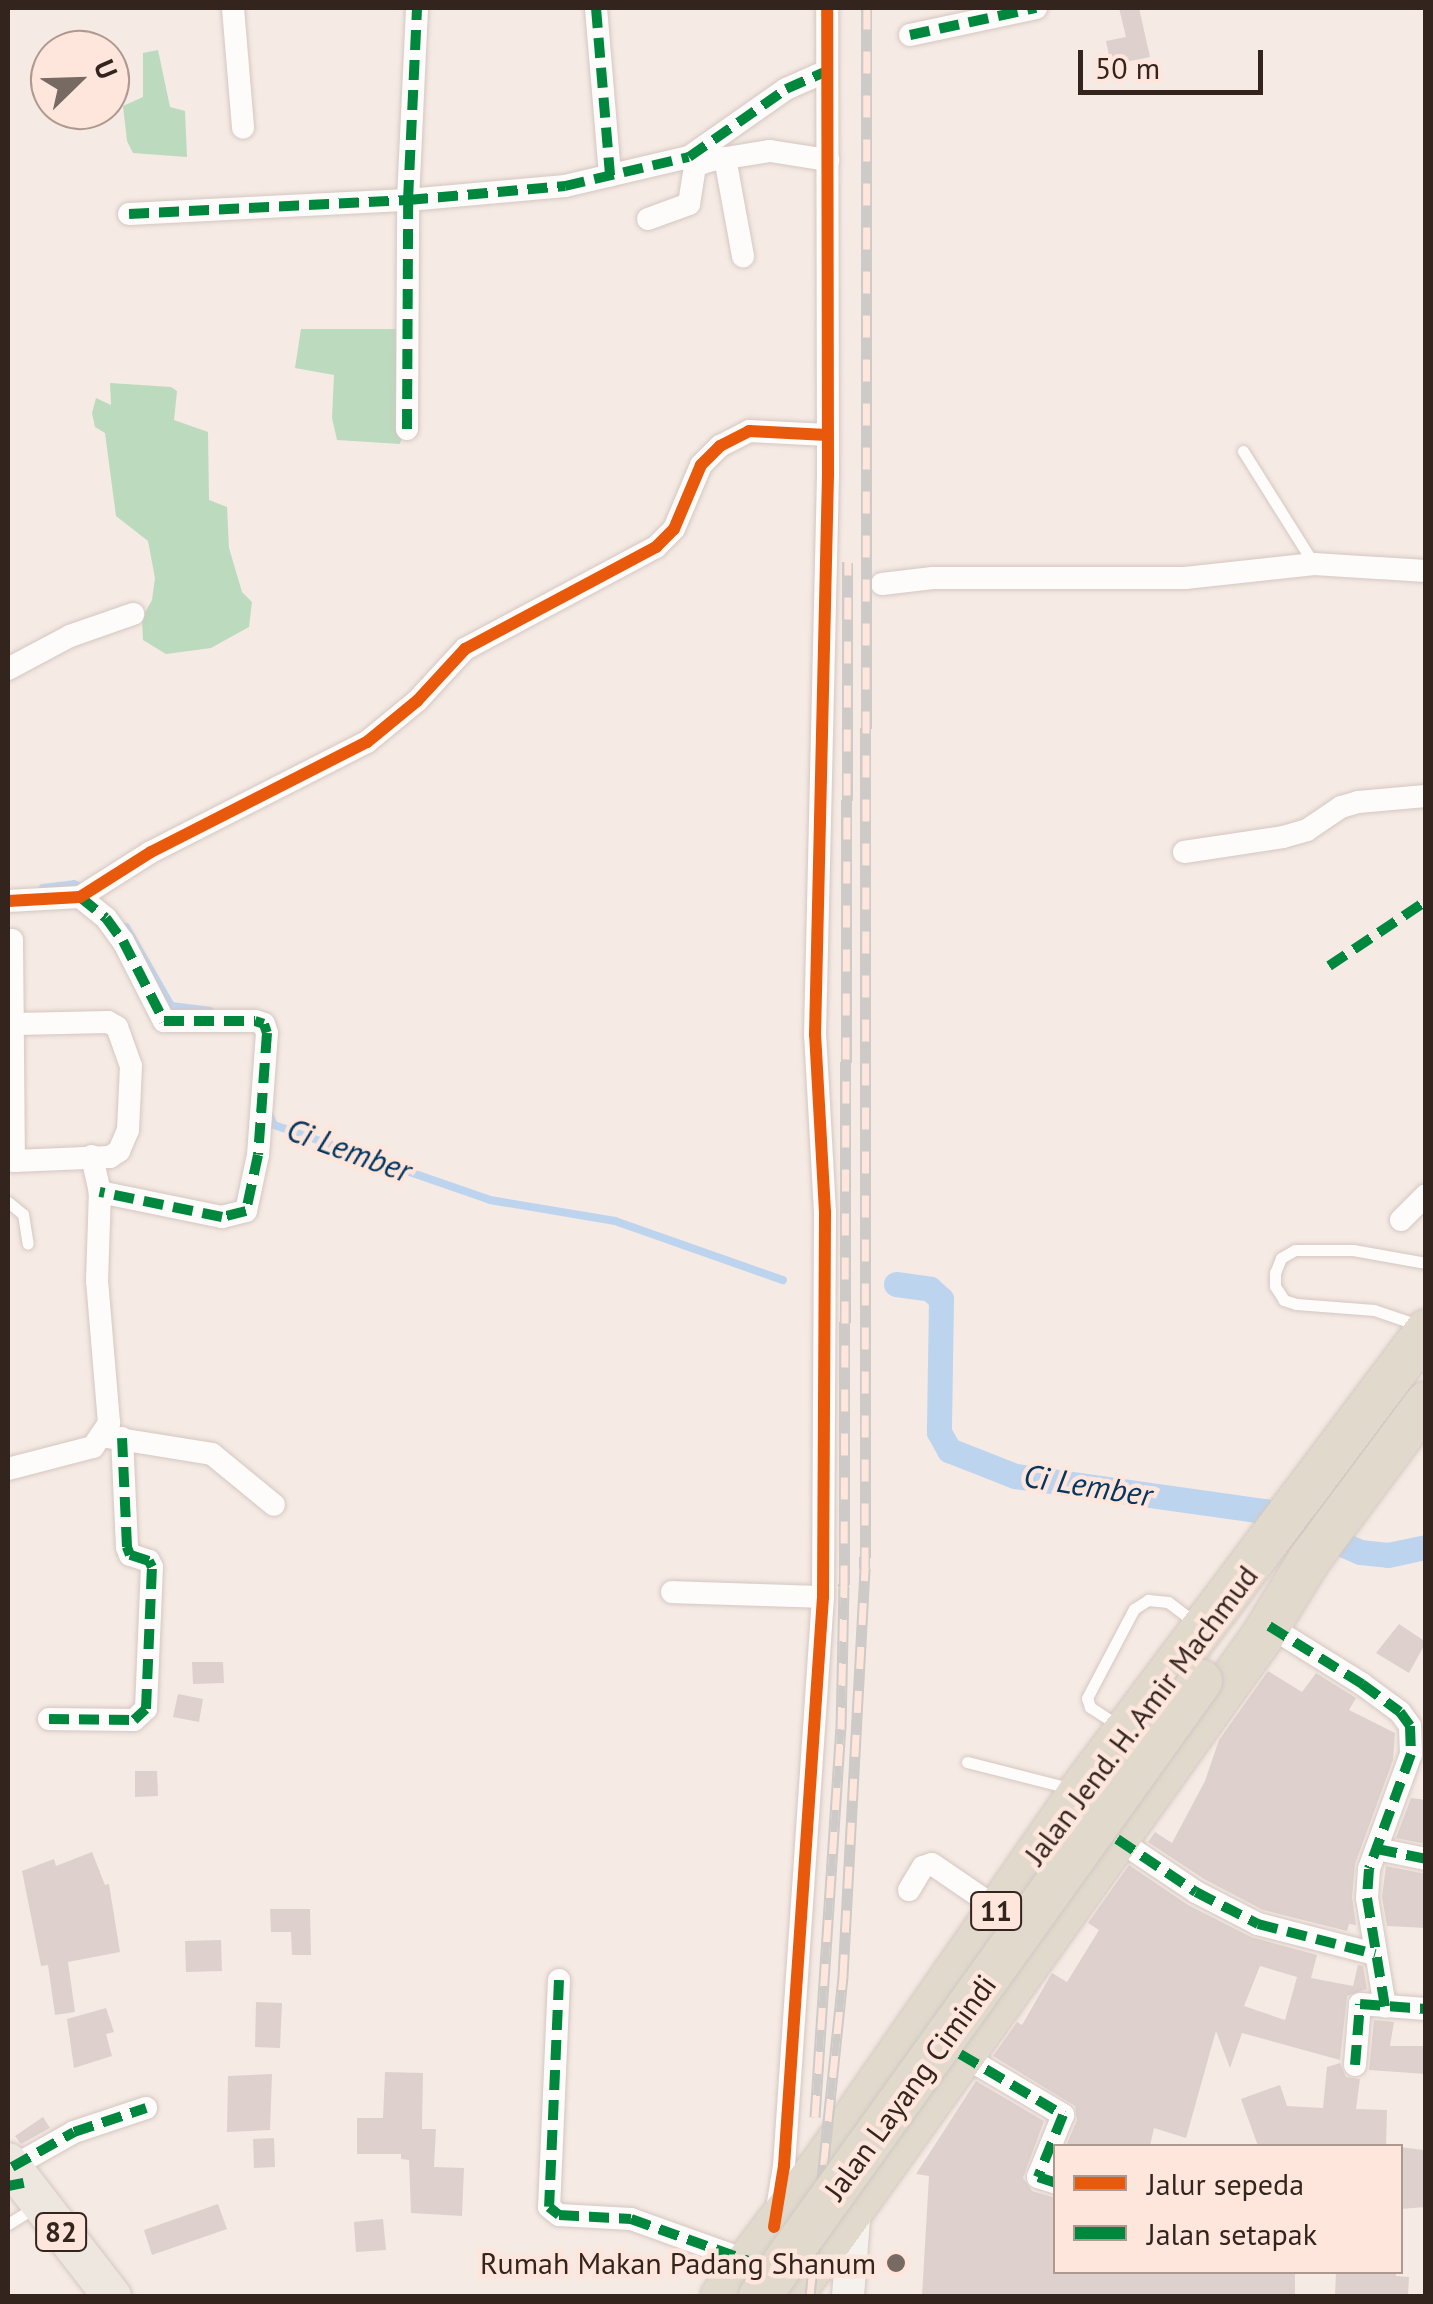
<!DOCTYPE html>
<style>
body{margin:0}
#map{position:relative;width:1433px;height:2304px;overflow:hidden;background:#f6eae4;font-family:"PT Sans",sans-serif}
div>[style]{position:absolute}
.green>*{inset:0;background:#bbdabe}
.stream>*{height:8px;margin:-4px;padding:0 4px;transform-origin:4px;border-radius:4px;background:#bdd4ef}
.canal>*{height:25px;margin:-12.5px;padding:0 12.5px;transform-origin:12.5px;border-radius:12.5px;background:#bdd4ef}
.building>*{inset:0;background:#ded1cd}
.roads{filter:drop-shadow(0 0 2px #d4c7c1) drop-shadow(0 0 2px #d4c7c1)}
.lane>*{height:11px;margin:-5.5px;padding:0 5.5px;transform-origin:5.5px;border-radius:5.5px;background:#fefcfb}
.street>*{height:22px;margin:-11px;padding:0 11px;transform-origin:11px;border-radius:11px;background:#fefcfb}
.secondary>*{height:32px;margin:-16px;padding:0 16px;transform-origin:16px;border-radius:16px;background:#f5f2ed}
.primary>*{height:38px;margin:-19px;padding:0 19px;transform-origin:19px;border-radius:19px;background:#ede7df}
.highway>*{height:42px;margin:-21px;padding:0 21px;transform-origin:21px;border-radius:21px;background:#e1dacc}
.rail>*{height:11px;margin-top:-5.5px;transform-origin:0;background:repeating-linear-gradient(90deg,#fee6dc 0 22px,#cdcac8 0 44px);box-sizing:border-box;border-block:2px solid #cdcac8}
.bridges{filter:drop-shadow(0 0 2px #cfc8c4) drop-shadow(0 0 2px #cfc8c4)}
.highway-bridge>*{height:42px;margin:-21px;padding:0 21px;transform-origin:21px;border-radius:21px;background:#e1dacc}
.quiet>*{height:10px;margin-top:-5px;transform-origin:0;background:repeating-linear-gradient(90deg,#00873e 0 20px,transparent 0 30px)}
.cycleway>*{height:12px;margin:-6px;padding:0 6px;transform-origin:6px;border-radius:6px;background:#e8590c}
.dots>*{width:28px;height:28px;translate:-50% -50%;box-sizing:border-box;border:5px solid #fee6dc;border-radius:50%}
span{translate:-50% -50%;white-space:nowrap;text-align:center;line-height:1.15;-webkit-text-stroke:9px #fee6dc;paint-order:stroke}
.shield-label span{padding:2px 8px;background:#fee6dc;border:2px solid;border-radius:8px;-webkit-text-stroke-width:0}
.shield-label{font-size:28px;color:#33251e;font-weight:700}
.street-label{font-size:30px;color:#33251e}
.poi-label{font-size:30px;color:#33251e}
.right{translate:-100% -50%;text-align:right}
.water-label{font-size:32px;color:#033660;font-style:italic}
.frame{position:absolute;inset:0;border:10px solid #33251e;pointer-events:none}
.legend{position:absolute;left:1053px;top:2144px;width:350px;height:130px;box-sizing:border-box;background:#fee6dc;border:2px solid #ad9990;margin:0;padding:12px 18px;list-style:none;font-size:30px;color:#33251e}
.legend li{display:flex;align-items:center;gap:20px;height:50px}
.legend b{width:50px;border:2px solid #ad9990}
.north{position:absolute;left:30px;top:30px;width:100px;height:100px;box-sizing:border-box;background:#fee6dc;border:2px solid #ad9990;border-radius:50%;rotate:67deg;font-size:28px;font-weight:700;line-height:40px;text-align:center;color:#33251e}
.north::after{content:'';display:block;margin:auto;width:35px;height:45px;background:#776a63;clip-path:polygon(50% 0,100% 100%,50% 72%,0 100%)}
.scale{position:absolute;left:1078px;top:50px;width:185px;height:45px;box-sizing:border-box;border:5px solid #33251e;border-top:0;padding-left:12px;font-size:30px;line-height:35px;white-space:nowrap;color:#33251e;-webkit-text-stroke:8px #fee6dc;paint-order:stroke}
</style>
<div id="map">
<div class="green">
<i style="clip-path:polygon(158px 50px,170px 107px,185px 111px,187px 157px,133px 153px,127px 141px,123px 106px,143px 97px,143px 53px)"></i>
<i style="clip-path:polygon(301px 329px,398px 329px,407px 422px,400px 444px,337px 440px,332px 418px,334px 375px,295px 368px)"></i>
<i style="clip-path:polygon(110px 383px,171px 387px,177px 391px,174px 420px,208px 432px,209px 500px,227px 507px,229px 548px,242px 592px,252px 602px,249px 627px,211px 648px,166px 654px,143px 640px,142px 618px,152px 600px,155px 578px,148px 541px,116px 516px,105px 433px,95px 427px,92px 413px,96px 398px,111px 405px)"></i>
</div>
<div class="stream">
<i style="left:43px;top:888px;width:31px;rotate:-7deg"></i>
<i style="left:74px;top:884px;width:10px;rotate:24deg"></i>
<i style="left:126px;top:927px;width:91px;rotate:60.3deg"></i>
<i style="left:171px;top:1006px;width:39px;rotate:7deg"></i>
<i style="left:269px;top:1114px;width:12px;rotate:66deg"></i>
<i style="left:274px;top:1125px;width:229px;rotate:19.1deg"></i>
<i style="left:490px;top:1200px;width:127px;rotate:9.5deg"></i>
<i style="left:615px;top:1221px;width:178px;rotate:19.4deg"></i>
</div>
<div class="canal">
<i style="left:896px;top:1284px;width:34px;rotate:8deg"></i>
<i style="left:930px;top:1289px;width:15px;rotate:42deg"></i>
<i style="left:941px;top:1299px;width:133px;rotate:90.9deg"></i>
<i style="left:939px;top:1432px;width:21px;rotate:61deg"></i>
<i style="left:949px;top:1450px;width:71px;rotate:21.5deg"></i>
<i style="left:1015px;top:1476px;width:252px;rotate:8deg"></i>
<i style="left:1265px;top:1511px;width:103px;rotate:23.3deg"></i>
<i style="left:1360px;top:1552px;width:28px;rotate:6deg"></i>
<i style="left:1388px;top:1555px;width:39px;rotate:-12deg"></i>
</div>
<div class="building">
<i style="clip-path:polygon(1119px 8px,1139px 8px,1150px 57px,1111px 65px,1106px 41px,1126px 37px)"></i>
<i style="clip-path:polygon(1399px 1624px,1426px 1642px,1409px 1673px,1376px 1653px)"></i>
<i style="clip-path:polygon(192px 1662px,223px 1662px,224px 1683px,193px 1684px)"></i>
<i style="clip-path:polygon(1268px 1671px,1302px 1692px,1316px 1673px,1356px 1698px,1349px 1710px,1395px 1733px,1393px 1760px,1355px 1864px,1352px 1897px,1356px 1925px,1349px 1924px,1347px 1931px,1263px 1910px,1204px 1879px,1148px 1842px,1155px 1832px,1172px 1843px,1205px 1781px,1219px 1740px)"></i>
<i style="clip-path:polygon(178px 1694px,203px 1699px,199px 1722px,173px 1717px)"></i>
<i style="clip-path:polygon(135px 1771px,157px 1771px,158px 1796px,135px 1797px)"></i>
<i style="clip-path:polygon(1411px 1798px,1426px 1800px,1426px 1844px,1396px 1838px)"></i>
<i style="clip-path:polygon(92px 1852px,105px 1885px,109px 1884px,120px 1952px,68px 1962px,75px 2012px,55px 2015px,48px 1965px,41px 1966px,22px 1871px,54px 1859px,56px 1866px)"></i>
<i style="clip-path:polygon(evenodd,1129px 1865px,1188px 1905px,1251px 1937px,1317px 1955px,1311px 1978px,1353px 1986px,1358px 1965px,1363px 1966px,1367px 1989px,1347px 1996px,1340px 2060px,1242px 2033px,1230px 2068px,1216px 2031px,1186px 2138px,1154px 2128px,1150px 2146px,1066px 2146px,1077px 2120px,1075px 2106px,993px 2056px,1017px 2022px,1022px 2025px,1052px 1973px,1067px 1982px,1099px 1930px,1088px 1923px,1129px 1865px,1260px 1966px,1297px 1977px,1285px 2020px,1244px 2006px,1260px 1966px)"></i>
<i style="clip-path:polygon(1386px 1866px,1426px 1874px,1426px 1928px,1387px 1926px,1382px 1897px)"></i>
<i style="clip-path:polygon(270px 1909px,310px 1909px,311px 1955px,292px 1955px,291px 1932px,271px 1932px)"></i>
<i style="clip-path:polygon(221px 1940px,222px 1971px,186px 1972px,185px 1941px)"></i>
<i style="clip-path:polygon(256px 2002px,282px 2003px,280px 2048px,255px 2047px)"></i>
<i style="clip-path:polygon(106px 2008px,114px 2032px,106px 2034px,112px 2056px,74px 2068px,67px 2019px)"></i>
<i style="clip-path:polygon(1374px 2020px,1394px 2022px,1390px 2046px,1426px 2046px,1426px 2074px,1369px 2070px)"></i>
<i style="clip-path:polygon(1340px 2063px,1346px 2077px,1360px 2079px,1356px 2109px,1387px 2110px,1386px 2146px,1258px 2146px,1241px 2099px,1280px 2085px,1287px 2106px,1323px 2108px,1327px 2067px)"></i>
<i style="clip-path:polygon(385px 2072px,423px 2073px,422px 2129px,436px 2129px,434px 2167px,464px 2168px,462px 2216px,411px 2213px,409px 2160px,401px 2159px,401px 2154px,357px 2154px,357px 2118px,383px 2118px)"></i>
<i style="clip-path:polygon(272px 2074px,270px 2130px,227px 2132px,228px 2076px)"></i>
<i style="clip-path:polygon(976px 2081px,1044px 2121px,1023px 2178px,1032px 2191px,1056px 2198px,1056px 2272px,1295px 2272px,1295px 2296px,922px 2296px,929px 2176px,916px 2174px)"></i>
<i style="clip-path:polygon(43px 2117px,50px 2128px,21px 2144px,15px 2136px)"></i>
<i style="clip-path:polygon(274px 2138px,275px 2167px,254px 2168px,253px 2139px)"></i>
<i style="clip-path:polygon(1400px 2147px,1424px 2150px,1426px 2207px,1400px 2209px)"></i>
<i style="clip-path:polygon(218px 2204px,227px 2229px,152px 2255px,144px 2230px)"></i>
<i style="clip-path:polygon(383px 2219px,386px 2250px,356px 2252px,354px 2222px)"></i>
<i style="clip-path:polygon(1336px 2272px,1396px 2272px,1396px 2276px,1409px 2277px,1408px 2296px,1335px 2296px)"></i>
</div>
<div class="roads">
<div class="lane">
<i style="left:1243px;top:451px;width:133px;rotate:57.9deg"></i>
<i style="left:8px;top:1202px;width:19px;rotate:39deg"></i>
<i style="left:23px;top:1214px;width:30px;rotate:81deg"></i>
<i style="left:1421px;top:1326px;width:50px;rotate:-161.2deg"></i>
<i style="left:1374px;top:1310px;width:78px;rotate:-175.6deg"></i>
<i style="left:1296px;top:1304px;width:13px;rotate:-162deg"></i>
<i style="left:1284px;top:1300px;width:17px;rotate:-123deg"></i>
<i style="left:1275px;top:1286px;width:13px;rotate:-90deg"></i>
<i style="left:1275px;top:1273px;width:16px;rotate:-68deg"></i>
<i style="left:1281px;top:1258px;width:16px;rotate:-30deg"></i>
<i style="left:1295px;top:1250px;width:58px"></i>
<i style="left:1353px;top:1250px;width:74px;rotate:10.1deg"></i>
<i style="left:1119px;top:1726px;width:35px;rotate:-147deg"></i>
<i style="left:1090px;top:1707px;width:9px;rotate:-108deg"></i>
<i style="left:1087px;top:1698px;width:101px;rotate:-62.2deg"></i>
<i style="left:1134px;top:1609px;width:17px;rotate:-33deg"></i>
<i style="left:1148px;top:1600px;width:20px;rotate:6deg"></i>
<i style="left:1168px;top:1602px;width:35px;rotate:37deg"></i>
<i style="left:967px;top:1762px;width:105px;rotate:14.3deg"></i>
<i style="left:8px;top:2224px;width:32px;rotate:-32deg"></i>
</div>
<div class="street">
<i style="left:233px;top:8px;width:120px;rotate:85.2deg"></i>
<i style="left:596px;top:8px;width:168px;rotate:85.2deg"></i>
<i style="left:910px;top:35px;width:129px;rotate:-12.1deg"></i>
<i style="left:725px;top:158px;width:100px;rotate:79.6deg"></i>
<i style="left:129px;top:214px;width:279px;rotate:-2.9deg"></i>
<i style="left:408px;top:200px;width:158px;rotate:-5.1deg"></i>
<i style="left:565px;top:186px;width:127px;rotate:-13.2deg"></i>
<i style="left:689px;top:157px;width:118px;rotate:-35deg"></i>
<i style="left:786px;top:89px;width:45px;rotate:-23.7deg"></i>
<i style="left:648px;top:219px;width:44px;rotate:-20.1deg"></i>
<i style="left:689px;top:204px;width:38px;rotate:-81deg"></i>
<i style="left:695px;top:166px;width:14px;rotate:-21deg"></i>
<i style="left:708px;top:161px;width:63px;rotate:-9.2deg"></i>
<i style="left:770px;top:151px;width:59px;rotate:8.8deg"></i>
<i style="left:407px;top:429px;width:229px;rotate:-89.7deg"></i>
<i style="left:408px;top:200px;width:192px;rotate:-87.3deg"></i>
<i style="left:882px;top:584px;width:51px;rotate:-6.7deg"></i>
<i style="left:933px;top:578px;width:252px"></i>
<i style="left:1185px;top:578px;width:130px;rotate:-6.2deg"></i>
<i style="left:1314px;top:564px;width:112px;rotate:3.6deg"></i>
<i style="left:8px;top:669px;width:70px;rotate:-28deg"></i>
<i style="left:70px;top:636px;width:67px;rotate:-19.2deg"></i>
<i style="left:1184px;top:852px;width:100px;rotate:-8.6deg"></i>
<i style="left:1283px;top:837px;width:25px;rotate:-16deg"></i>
<i style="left:1307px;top:830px;width:41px;rotate:-34.1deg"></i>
<i style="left:1341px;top:807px;width:18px;rotate:-16deg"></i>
<i style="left:1358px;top:802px;width:68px;rotate:-5deg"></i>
<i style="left:80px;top:897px;width:33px;rotate:39deg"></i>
<i style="left:106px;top:918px;width:29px;rotate:54deg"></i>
<i style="left:123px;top:941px;width:90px;rotate:62.9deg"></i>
<i style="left:164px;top:1021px;width:91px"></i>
<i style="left:255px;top:1021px;width:9px;rotate:18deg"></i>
<i style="left:264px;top:1024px;width:9px;rotate:72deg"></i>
<i style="left:267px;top:1033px;width:122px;rotate:94.2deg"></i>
<i style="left:258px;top:1155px;width:57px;rotate:102.1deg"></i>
<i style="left:246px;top:1211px;width:25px;rotate:166deg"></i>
<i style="left:222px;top:1217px;width:125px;rotate:-168.4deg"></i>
<i style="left:8px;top:901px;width:72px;rotate:-3.2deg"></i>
<i style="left:80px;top:897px;width:84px;rotate:-32.4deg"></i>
<i style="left:151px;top:852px;width:242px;rotate:-27deg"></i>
<i style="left:367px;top:742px;width:65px;rotate:-39.4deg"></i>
<i style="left:417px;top:701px;width:71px;rotate:-47.3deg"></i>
<i style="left:465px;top:649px;width:217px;rotate:-28.1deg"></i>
<i style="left:656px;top:547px;width:25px;rotate:-45deg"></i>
<i style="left:674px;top:529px;width:69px;rotate:-67.1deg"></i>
<i style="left:701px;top:465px;width:27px;rotate:-45deg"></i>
<i style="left:720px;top:446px;width:33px;rotate:-27deg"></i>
<i style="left:749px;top:431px;width:78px;rotate:2.9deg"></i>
<i style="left:12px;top:940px;width:221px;rotate:89.5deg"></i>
<i style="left:14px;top:1161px;width:96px;rotate:-2.4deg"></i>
<i style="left:110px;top:1157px;width:11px;rotate:-34deg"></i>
<i style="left:119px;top:1151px;width:23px;rotate:-67deg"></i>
<i style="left:128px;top:1130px;width:64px;rotate:-87.3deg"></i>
<i style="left:131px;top:1066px;width:41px;rotate:-109.7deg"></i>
<i style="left:117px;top:1027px;width:10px;rotate:-151deg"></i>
<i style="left:108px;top:1022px;width:92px;rotate:178.8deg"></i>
<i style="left:1401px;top:1220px;width:35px;rotate:-45deg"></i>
<i style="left:107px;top:1437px;width:106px;rotate:9.2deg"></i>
<i style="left:212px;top:1454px;width:80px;rotate:39.4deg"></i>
<i style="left:8px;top:1469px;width:88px;rotate:-14.5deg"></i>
<i style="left:93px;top:1447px;width:29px;rotate:-56deg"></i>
<i style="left:109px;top:1423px;width:143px;rotate:-94.8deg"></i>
<i style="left:97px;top:1281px;width:89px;rotate:-88.1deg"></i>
<i style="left:100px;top:1192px;width:37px;rotate:-103deg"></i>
<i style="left:672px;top:1592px;width:151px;rotate:1.9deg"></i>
<i style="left:1269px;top:1626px;width:110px;rotate:31.9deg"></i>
<i style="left:1362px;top:1684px;width:47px;rotate:36.4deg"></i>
<i style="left:1400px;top:1712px;width:17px;rotate:54deg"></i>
<i style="left:1410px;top:1726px;width:28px;rotate:88deg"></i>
<i style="left:1411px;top:1754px;width:122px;rotate:110.1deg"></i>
<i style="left:1369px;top:1869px;width:29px;rotate:94deg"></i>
<i style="left:1367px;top:1898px;width:110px;rotate:80.6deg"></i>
<i style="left:49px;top:1719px;width:85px;rotate:0.7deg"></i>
<i style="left:134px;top:1720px;width:16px;rotate:-43deg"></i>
<i style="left:146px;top:1709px;width:142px;rotate:-87.6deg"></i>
<i style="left:152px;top:1567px;width:7px;rotate:-117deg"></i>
<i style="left:149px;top:1561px;width:20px;rotate:-162deg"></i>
<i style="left:130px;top:1555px;width:9px;rotate:-111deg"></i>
<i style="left:127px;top:1547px;width:109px;rotate:-92.6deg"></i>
<i style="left:1117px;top:1839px;width:95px;rotate:33.9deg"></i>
<i style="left:1196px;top:1892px;width:70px;rotate:27.3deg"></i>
<i style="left:1258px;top:1924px;width:121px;rotate:14.4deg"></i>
<i style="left:1377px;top:1849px;width:50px;rotate:11.5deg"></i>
<i style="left:909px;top:1890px;width:27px;rotate:-59deg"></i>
<i style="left:923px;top:1867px;width:9px;rotate:-18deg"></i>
<i style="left:932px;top:1864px;width:80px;rotate:34.3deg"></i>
<i style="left:559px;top:1980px;width:227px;rotate:92.5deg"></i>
<i style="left:549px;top:2207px;width:13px;rotate:39deg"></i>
<i style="left:559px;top:2215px;width:72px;rotate:3.2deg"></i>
<i style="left:631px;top:2219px;width:124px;rotate:19.7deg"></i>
<i style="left:960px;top:2054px;width:120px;rotate:30.6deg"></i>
<i style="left:1063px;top:2115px;width:67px;rotate:112deg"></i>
<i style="left:1038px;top:2177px;width:19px;rotate:18deg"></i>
<i style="left:1355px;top:2065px;width:61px;rotate:-85.3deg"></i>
<i style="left:1360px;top:2004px;width:66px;rotate:4.3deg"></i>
<i style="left:12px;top:2167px;width:71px;rotate:-29.4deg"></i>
<i style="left:74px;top:2132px;width:76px;rotate:-18.4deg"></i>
<i style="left:777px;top:2209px;width:44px;rotate:-80.8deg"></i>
<i style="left:784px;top:2166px;width:570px;rotate:-86.08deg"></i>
<i style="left:823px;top:1597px;width:385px;rotate:-89.7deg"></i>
<i style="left:825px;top:1212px;width:177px;rotate:-93.2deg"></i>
<i style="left:815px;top:1035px;width:561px;rotate:-88.67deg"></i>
<i style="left:828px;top:474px;width:466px;rotate:-90.1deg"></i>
</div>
<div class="secondary">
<i style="left:848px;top:2296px;width:89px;rotate:-85.5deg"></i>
</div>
<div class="primary">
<i style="left:8px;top:2162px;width:170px;rotate:52.2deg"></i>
</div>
<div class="highway">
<i style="left:722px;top:2296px;width:174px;rotate:-52.9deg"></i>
<i style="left:827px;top:2157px;width:445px;rotate:-55.3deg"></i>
<i style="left:1080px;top:1791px;width:576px;rotate:-53.05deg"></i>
<i style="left:791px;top:2296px;width:810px;rotate:-54.45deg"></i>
<i style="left:1262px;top:1637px;width:90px;rotate:-58.6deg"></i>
<i style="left:1309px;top:1560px;width:196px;rotate:-53.3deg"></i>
</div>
</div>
<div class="rail">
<i style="left:815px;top:2117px;width:389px;rotate:-86.2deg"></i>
<i style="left:841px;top:1729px;width:142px;rotate:-88.8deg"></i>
<i style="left:844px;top:1587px;width:1025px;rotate:-89.78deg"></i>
<i style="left:810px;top:2296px;width:322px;rotate:-84.1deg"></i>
<i style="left:843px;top:1976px;width:408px;rotate:-86.9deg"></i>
<i style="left:865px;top:1569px;width:1561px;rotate:-89.93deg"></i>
</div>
<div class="bridges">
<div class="highway-bridge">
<i style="left:760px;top:2296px;width:757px;rotate:-54.36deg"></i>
</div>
</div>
<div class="quiet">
<i style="left:596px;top:8px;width:168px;rotate:85.2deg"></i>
<i style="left:910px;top:35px;width:129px;rotate:-12.1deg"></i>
<i style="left:129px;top:214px;width:279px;rotate:-2.9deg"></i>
<i style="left:408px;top:200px;width:158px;rotate:-5.1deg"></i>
<i style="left:565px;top:186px;width:127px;rotate:-13.2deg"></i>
<i style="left:689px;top:157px;width:118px;rotate:-35deg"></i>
<i style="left:786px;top:89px;width:45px;rotate:-23.7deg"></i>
<i style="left:407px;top:429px;width:229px;rotate:-89.7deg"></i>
<i style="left:408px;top:200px;width:192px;rotate:-87.3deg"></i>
<i style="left:80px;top:897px;width:33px;rotate:39deg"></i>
<i style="left:106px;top:918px;width:29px;rotate:54deg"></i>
<i style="left:123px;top:941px;width:90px;rotate:62.9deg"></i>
<i style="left:164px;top:1021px;width:91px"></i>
<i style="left:255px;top:1021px;width:9px;rotate:18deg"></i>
<i style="left:264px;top:1024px;width:9px;rotate:72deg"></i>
<i style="left:267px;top:1033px;width:122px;rotate:94.2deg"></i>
<i style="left:258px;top:1155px;width:57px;rotate:102.1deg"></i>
<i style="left:246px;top:1211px;width:25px;rotate:166deg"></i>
<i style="left:222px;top:1217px;width:125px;rotate:-168.4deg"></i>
<i style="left:1329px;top:966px;width:117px;rotate:-33.8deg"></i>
<i style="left:1269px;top:1626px;width:110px;rotate:31.9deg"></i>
<i style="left:1362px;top:1684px;width:47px;rotate:36.4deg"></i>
<i style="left:1400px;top:1712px;width:17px;rotate:54deg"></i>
<i style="left:1410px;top:1726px;width:28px;rotate:88deg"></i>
<i style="left:1411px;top:1754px;width:122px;rotate:110.1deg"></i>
<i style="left:1369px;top:1869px;width:29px;rotate:94deg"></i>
<i style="left:1367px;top:1898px;width:110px;rotate:80.6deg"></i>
<i style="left:49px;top:1719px;width:85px;rotate:0.7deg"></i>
<i style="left:134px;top:1720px;width:16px;rotate:-43deg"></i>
<i style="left:146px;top:1709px;width:142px;rotate:-87.6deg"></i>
<i style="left:152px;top:1567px;width:7px;rotate:-117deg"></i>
<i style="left:149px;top:1561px;width:20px;rotate:-162deg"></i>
<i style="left:130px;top:1555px;width:9px;rotate:-111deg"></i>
<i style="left:127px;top:1547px;width:109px;rotate:-92.6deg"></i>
<i style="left:1117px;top:1839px;width:95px;rotate:33.9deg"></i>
<i style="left:1196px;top:1892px;width:70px;rotate:27.3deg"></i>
<i style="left:1258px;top:1924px;width:121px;rotate:14.4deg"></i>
<i style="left:1377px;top:1849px;width:50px;rotate:11.5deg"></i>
<i style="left:559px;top:1980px;width:227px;rotate:92.5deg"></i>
<i style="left:549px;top:2207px;width:13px;rotate:39deg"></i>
<i style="left:559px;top:2215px;width:72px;rotate:3.2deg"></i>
<i style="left:631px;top:2219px;width:124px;rotate:19.7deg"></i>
<i style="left:960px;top:2054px;width:120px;rotate:30.6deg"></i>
<i style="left:1063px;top:2115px;width:67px;rotate:112deg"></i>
<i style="left:1038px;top:2177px;width:19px;rotate:18deg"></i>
<i style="left:1355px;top:2065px;width:61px;rotate:-85.3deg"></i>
<i style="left:1360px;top:2004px;width:66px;rotate:4.3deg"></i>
<i style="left:12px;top:2167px;width:71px;rotate:-29.4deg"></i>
<i style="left:74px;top:2132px;width:76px;rotate:-18.4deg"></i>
<i style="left:8px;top:2186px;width:16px;rotate:-11deg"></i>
</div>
<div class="cycleway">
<i style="left:8px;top:901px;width:72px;rotate:-3.2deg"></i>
<i style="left:80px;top:897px;width:84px;rotate:-32.4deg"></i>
<i style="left:151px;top:852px;width:242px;rotate:-27deg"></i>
<i style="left:367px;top:742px;width:65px;rotate:-39.4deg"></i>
<i style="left:417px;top:701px;width:71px;rotate:-47.3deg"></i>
<i style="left:465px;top:649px;width:217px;rotate:-28.1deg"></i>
<i style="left:656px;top:547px;width:25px;rotate:-45deg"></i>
<i style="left:674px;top:529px;width:69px;rotate:-67.1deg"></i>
<i style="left:701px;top:465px;width:27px;rotate:-45deg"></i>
<i style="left:720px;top:446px;width:33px;rotate:-27deg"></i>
<i style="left:749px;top:431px;width:78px;rotate:2.9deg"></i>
<i style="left:774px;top:2227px;width:62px;rotate:-80.7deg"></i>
<i style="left:784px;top:2166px;width:570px;rotate:-86.08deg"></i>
<i style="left:823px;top:1597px;width:385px;rotate:-89.7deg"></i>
<i style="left:825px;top:1212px;width:177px;rotate:-93.2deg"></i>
<i style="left:815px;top:1035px;width:561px;rotate:-88.67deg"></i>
<i style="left:828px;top:474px;width:466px;rotate:-90.1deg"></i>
</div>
<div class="dots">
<i style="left:896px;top:2263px;background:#776a63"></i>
</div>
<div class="shield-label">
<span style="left:996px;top:1911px">11</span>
<span style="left:61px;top:2232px">82</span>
</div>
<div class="street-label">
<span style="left:1141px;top:1715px;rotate:-53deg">Jalan Jend. H. Amir Machmud</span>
<span style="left:910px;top:2087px;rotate:-54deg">Jalan Layang Cimindi</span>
</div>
<div class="poi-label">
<span class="right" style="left:876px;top:2263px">Rumah Makan Padang Shanum</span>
</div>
<div class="water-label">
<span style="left:349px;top:1150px;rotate:20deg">Ci Lember</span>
<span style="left:1088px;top:1485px;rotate:9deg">Ci Lember</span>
</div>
<div class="frame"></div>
<ul class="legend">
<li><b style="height:12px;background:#e8590c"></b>Jalur sepeda</li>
<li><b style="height:12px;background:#00873e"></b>Jalan setapak</li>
</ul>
<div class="north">U</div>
<div class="scale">50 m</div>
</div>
